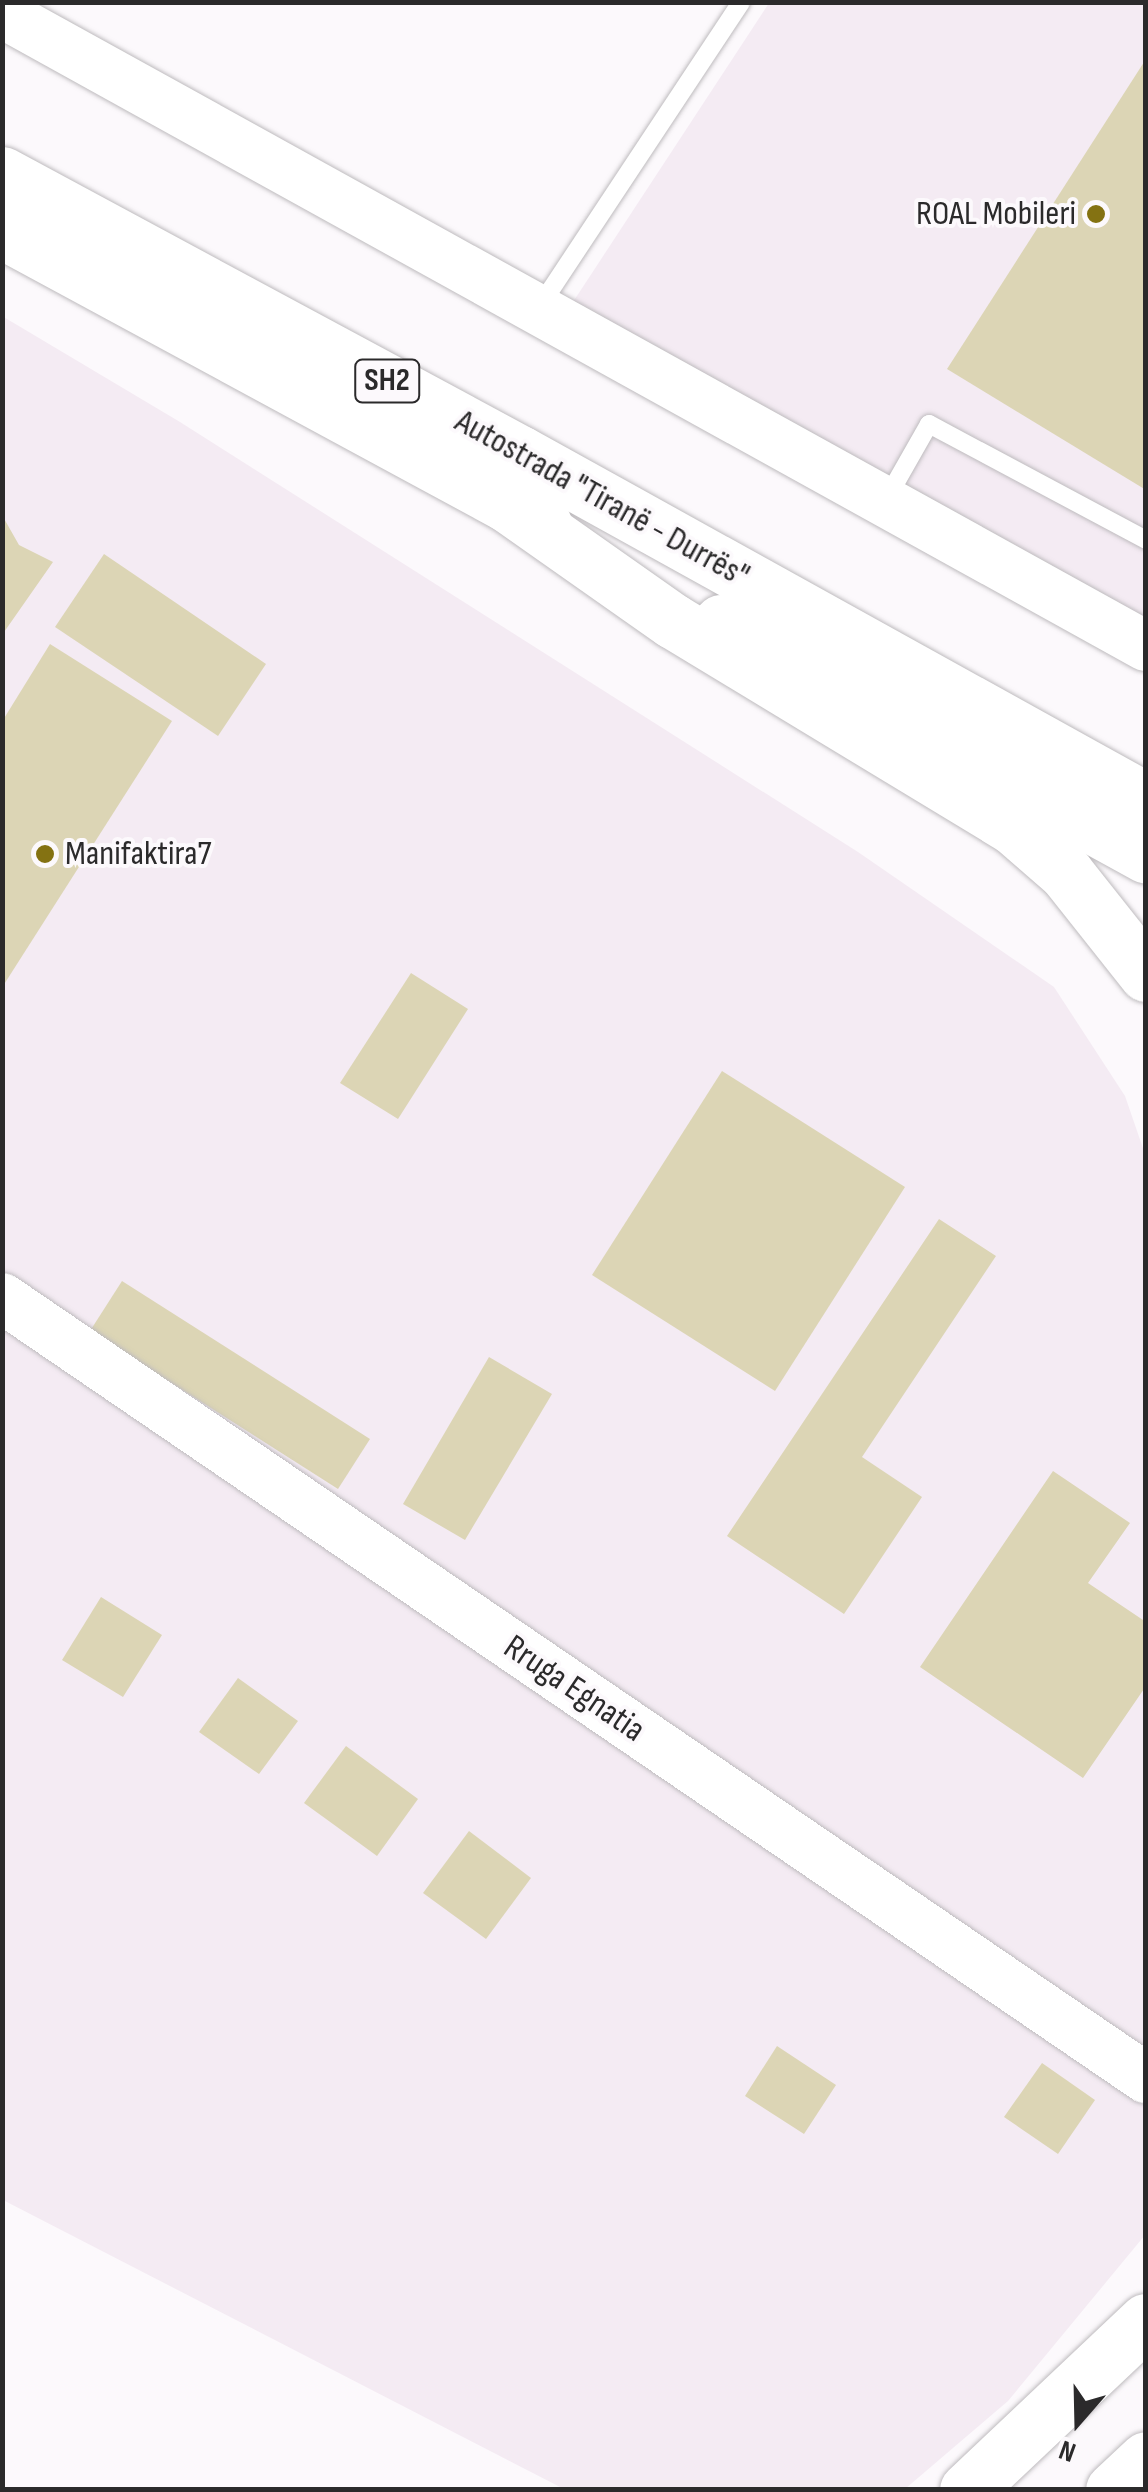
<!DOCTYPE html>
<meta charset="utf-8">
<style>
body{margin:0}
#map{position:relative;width:1148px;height:2492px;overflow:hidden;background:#fcf9fc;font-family:"Sofia Sans Condensed",sans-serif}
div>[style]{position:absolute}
.built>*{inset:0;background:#f4ebf3}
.building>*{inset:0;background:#dcd5b5}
.roads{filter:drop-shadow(0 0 2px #bebbbe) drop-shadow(0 0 2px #bebbbe)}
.service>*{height:18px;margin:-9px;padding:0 9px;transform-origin:9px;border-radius:9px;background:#fff}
.secondary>*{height:50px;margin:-25px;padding:0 25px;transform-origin:25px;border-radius:25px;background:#fff}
.trunk>*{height:55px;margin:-27.5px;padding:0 27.5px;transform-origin:27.5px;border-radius:27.5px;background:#fff}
.motorway>*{height:55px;margin:-27.5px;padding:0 27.5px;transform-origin:27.5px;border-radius:27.5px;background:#fff}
.dots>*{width:28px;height:28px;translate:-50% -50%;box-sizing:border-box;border:5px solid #fcf9fc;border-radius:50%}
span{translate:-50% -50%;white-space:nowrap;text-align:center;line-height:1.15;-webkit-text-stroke:8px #fcf9fc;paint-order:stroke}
.shield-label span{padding:2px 8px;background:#fcf9fc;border:2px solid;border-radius:8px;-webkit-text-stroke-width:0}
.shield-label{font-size:32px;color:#2b2a2b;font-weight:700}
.poi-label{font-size:35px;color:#2b2a2b}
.right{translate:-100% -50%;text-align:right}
.left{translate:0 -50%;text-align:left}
.street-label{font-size:35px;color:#2b2a2b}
.frame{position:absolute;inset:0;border:5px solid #2b2a2b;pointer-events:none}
.north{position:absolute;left:1028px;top:2372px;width:100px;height:100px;-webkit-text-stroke:8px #fcf9fc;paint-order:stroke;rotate:200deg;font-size:28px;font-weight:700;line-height:40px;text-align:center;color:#2b2a2b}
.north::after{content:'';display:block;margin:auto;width:35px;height:45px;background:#2b2a2b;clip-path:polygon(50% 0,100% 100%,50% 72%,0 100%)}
</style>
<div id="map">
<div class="built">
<i style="clip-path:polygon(769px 3px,1145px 3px,1145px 617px,573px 302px)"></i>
<i style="clip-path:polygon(2px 316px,180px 422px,858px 852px,1054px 987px,1125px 1096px,1146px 1157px,1145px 2235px,1008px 2401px,905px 2489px,564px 2489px,3px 2200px)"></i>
</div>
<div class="building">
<i style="clip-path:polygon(1146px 59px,1146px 490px,947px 369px)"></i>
<i style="clip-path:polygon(2px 515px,19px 545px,53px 562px,2px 635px)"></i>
<i style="clip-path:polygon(104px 554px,266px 664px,218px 736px,55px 627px)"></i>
<i style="clip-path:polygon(50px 644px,172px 721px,3px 986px,3px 720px)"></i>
<i style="clip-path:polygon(411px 973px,468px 1009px,398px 1119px,340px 1083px)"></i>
<i style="clip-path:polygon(722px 1071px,905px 1187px,775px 1391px,592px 1275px)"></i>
<i style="clip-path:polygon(939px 1219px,996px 1256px,862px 1457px,922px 1497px,844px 1614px,727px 1536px)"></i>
<i style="clip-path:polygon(122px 1281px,370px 1439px,338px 1489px,90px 1331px)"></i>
<i style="clip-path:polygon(489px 1357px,552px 1394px,465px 1540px,403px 1504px)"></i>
<i style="clip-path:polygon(1053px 1471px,1130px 1523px,1088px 1583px,1146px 1622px,1146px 1686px,1083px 1778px,920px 1667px)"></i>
<i style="clip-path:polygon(101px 1597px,162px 1635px,123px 1697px,62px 1660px)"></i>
<i style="clip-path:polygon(238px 1678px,298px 1721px,259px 1774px,199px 1732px)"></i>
<i style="clip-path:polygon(346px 1746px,418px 1799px,377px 1856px,304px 1803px)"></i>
<i style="clip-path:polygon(469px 1831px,531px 1878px,486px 1939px,423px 1893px)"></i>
<i style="clip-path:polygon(777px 2046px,836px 2085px,804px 2134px,745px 2096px)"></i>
<i style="clip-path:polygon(1042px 2063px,1095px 2100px,1058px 2154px,1004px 2117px)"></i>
</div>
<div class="roads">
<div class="service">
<i style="left:540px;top:306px;width:364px;rotate:-56.5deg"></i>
<i style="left:887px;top:498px;width:85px;rotate:-60.4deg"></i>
<i style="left:929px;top:424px;width:246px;rotate:28.1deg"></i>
</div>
<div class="secondary">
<i style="left:2px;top:13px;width:1307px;rotate:28.96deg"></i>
<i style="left:2px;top:1298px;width:1385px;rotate:34.29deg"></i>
</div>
<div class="trunk">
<i style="left:2px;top:174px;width:588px;rotate:28.31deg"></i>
<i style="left:520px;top:453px;width:716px;rotate:29deg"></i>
<i style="left:2px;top:231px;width:617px;rotate:28.43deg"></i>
<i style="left:721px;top:622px;width:485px;rotate:28.8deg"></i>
</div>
<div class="motorway">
<i style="left:505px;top:503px;width:205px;rotate:35.1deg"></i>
<i style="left:673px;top:621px;width:396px;rotate:31.2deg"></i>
<i style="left:1012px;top:826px;width:72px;rotate:41deg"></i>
<i style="left:1066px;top:873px;width:129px;rotate:51.6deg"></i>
<i style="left:967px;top:2490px;width:246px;rotate:-43.4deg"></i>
<i style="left:1113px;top:2490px;width:45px;rotate:-43.2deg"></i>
</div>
</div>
<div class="dots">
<i style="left:1096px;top:214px;background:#847212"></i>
<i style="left:45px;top:854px;background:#847212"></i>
</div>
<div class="shield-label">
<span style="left:387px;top:381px">SH2</span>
</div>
<div class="poi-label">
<span class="right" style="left:1076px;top:214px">ROAL Mobileri</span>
<span class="left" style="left:65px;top:854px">Manifaktira7</span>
</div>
<div class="street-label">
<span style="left:602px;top:499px;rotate:29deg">Autostrada "Tiranë - Durrës"</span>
<span style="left:574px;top:1689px;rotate:34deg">Rruga Egnatia</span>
</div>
<div class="frame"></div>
<div class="north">N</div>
</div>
